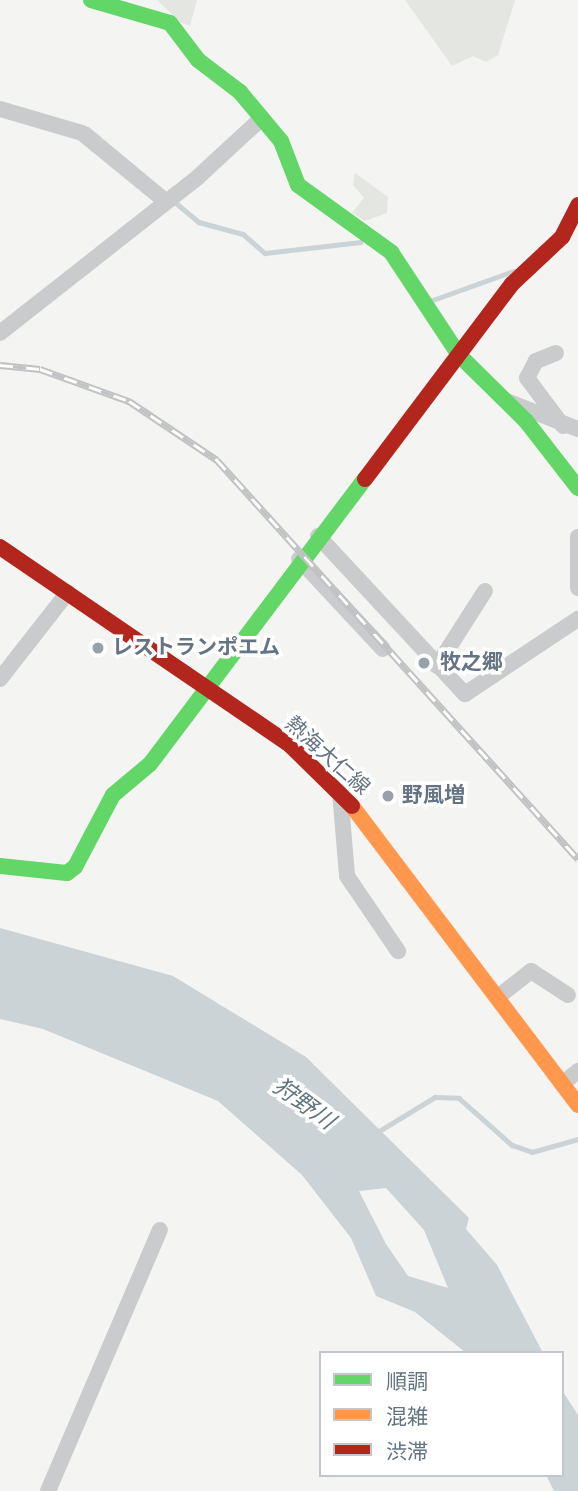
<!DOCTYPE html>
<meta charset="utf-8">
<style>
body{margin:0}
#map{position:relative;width:578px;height:1491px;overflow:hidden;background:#f4f4f3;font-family:"Alegreya Sans","Noto Sans JP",sans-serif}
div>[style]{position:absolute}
.green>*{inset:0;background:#e4e7e1}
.water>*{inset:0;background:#ccd3d6}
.stream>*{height:4.5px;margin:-2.25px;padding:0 2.25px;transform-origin:2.25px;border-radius:2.25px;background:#ccd3d6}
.street>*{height:16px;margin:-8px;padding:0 8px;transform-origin:8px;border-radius:8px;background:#cacbcc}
.fast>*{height:16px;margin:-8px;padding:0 8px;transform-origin:8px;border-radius:8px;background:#63d668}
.slow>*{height:16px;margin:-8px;padding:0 8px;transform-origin:8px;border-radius:8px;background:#ff974d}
.jam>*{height:16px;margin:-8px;padding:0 8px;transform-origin:8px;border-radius:8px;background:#b3261e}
.rail>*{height:7px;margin-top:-3.5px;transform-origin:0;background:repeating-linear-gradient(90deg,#fff 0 13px,#c0c2c3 0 26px);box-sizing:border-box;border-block:2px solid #c0c2c3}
.dots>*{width:19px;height:19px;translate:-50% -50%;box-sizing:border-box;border:4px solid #fff;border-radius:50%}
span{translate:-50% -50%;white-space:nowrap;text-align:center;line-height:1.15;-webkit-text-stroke:7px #fff;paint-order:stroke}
.poi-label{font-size:21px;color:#657482;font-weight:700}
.left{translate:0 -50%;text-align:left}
.street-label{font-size:21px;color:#657482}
.water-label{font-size:23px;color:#60757f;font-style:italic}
.legend{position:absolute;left:319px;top:1351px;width:245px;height:126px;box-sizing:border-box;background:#fff;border:2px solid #c1c7cd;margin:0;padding:9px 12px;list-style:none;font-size:21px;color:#657482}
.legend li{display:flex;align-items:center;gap:14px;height:35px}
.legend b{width:35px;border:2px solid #c1c7cd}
</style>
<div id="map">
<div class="green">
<i style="clip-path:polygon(157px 0,197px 0,190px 26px,180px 22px)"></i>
<i style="clip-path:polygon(405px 0,515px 0,498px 55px,486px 62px,473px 56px,452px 66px)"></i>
<i style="clip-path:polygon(355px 173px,388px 197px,387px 213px,365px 221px,352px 213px,364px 198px,353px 185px)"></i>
</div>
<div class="water">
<i style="clip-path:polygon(evenodd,0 928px,173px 976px,306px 1057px,469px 1218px,466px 1229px,497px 1265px,543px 1353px,466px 1353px,415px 1312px,376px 1296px,351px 1238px,302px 1175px,218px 1101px,43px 1029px,0 1019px,0 928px,386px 1188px,424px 1230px,448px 1288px,408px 1276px,386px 1244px,359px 1191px,386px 1188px)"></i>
<i style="clip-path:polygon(562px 1390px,578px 1415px,578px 1491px,554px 1491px,546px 1475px,562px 1475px)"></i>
</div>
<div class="stream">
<i style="left:88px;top:129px;width:145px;rotate:40deg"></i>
<i style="left:199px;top:222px;width:46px;rotate:15.3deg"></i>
<i style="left:243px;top:234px;width:29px;rotate:41deg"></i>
<i style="left:265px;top:253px;width:96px;rotate:-6.6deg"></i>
<i style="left:430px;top:301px;width:89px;rotate:-19.7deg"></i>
<i style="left:376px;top:1133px;width:69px;rotate:-31.4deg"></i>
<i style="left:435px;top:1097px;width:24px;rotate:2deg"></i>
<i style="left:459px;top:1098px;width:71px;rotate:41.6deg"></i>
<i style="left:512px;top:1145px;width:21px;rotate:19deg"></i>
<i style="left:532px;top:1152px;width:48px;rotate:-15.8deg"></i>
</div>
<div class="street">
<i style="left:0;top:109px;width:85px;rotate:16.3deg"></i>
<i style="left:82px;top:133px;width:104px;rotate:39.2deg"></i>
<i style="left:0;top:333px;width:252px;rotate:-38.2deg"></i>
<i style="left:198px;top:177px;width:87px;rotate:-42.7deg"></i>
<i style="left:556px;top:353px;width:22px;rotate:158deg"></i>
<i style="left:536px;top:361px;width:19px;rotate:118deg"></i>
<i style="left:527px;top:378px;width:60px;rotate:53.1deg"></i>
<i style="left:509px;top:402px;width:74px;rotate:21.4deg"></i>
<i style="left:318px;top:536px;width:216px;rotate:47.1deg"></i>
<i style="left:465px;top:694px;width:136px;rotate:-33.6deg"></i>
<i style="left:578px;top:537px;width:51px;rotate:90deg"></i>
<i style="left:299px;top:559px;width:123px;rotate:47deg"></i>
<i style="left:437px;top:666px;width:89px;rotate:-57.4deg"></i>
<i style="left:0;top:679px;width:110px;rotate:-52deg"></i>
<i style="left:340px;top:792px;width:84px;rotate:85.2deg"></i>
<i style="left:347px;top:876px;width:91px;rotate:55.8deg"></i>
<i style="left:498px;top:997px;width:42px;rotate:-38.2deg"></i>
<i style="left:531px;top:971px;width:44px;rotate:33deg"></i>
<i style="left:562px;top:1084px;width:21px;rotate:-39deg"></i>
<i style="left:48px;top:1491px;width:284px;rotate:-66.8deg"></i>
</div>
<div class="fast">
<i style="left:91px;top:0;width:82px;rotate:16.2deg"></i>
<i style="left:170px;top:23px;width:46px;rotate:52.9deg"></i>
<i style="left:198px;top:60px;width:53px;rotate:37.3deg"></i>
<i style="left:240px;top:92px;width:64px;rotate:50.1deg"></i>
<i style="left:281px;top:141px;width:47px;rotate:68.9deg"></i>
<i style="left:298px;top:185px;width:115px;rotate:35.8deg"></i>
<i style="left:391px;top:252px;width:123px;rotate:56.6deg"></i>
<i style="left:459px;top:355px;width:94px;rotate:44.6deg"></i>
<i style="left:526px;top:421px;width:85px;rotate:52.2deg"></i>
<i style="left:0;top:866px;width:67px;rotate:6deg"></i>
<i style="left:67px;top:873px;width:10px;rotate:-37deg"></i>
<i style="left:75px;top:867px;width:81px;rotate:-62.2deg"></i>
<i style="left:113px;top:795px;width:48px;rotate:-40deg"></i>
<i style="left:150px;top:764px;width:357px;rotate:-53deg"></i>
</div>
<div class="slow">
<i style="left:352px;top:806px;width:375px;rotate:52.9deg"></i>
</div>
<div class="jam">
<i style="left:365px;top:479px;width:244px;rotate:-53deg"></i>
<i style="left:512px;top:284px;width:69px;rotate:-43.2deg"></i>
<i style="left:562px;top:237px;width:36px;rotate:-63deg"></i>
<i style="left:0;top:547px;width:351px;rotate:34.3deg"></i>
<i style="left:290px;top:745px;width:87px;rotate:44.5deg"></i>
</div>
<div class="rail">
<i style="left:0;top:365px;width:40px;rotate:5.7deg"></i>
<i style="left:40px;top:369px;width:95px;rotate:19.8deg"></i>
<i style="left:129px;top:401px;width:106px;rotate:33.8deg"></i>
<i style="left:217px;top:460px;width:538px;rotate:47.86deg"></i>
</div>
<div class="dots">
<i style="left:98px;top:648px;background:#97a1aa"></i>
<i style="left:424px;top:663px;background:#97a1aa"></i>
<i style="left:388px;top:796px;background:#97a1aa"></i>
</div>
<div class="poi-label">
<span class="left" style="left:112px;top:648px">レストランポエム</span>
<span class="left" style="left:440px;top:663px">牧之郷</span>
<span class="left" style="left:402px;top:796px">野風増</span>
</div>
<div class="street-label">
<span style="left:327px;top:756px;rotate:42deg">熱海大仁線</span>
</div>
<div class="water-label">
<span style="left:303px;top:1105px;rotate:36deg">狩野川</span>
</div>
<ul class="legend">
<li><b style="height:9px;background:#63d668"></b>順調</li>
<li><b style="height:9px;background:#ff974d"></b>混雑</li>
<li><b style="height:9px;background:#b3261e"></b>渋滞</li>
</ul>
</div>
